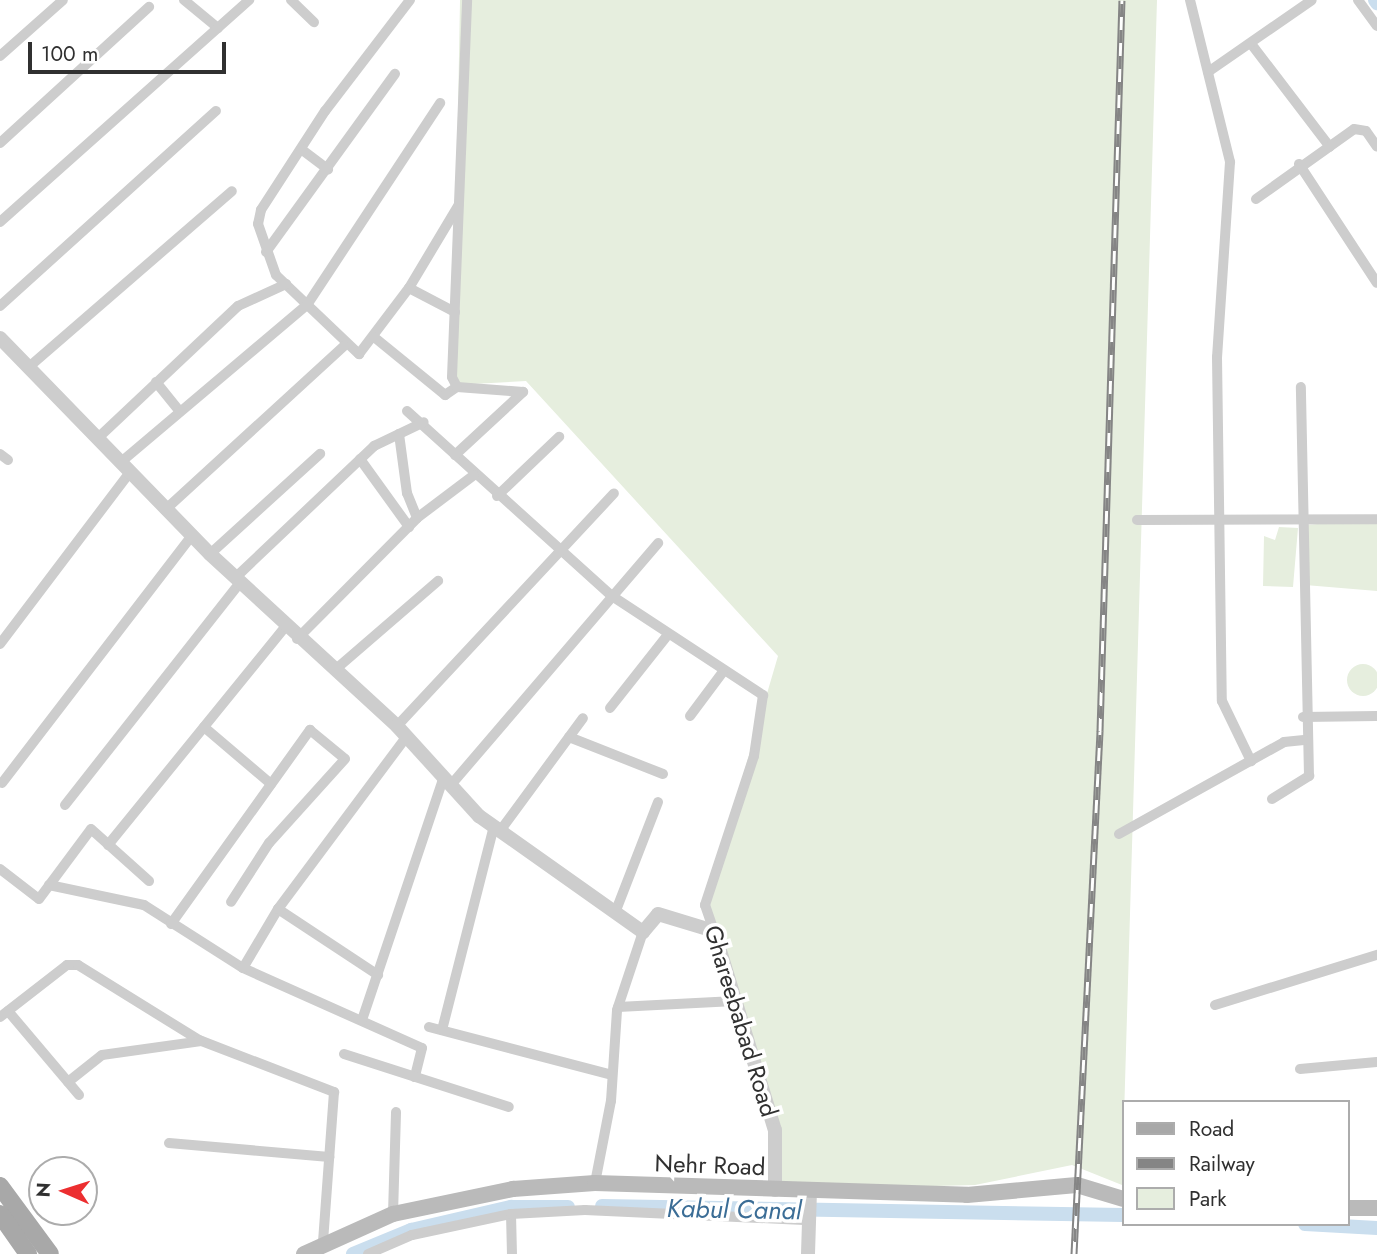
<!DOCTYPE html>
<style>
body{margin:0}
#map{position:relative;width:1377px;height:1254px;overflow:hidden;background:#fff;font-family:Jost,sans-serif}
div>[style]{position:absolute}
.green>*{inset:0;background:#e6eede}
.round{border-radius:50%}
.canal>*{height:14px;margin:-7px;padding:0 7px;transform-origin:7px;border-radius:7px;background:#cadeee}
.minor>*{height:10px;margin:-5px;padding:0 5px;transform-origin:5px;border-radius:5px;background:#cdcdcd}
.tertiary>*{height:14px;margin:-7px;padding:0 7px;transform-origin:7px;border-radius:7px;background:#cdcdcd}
.secondary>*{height:16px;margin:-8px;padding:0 8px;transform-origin:8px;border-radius:8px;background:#bababa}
.primary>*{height:18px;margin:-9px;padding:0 9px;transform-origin:9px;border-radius:9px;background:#a8a8a8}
.rail>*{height:7px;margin-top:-3.5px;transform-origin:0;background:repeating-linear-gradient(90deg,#fff 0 13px,#858585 0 26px);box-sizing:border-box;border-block:2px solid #858585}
span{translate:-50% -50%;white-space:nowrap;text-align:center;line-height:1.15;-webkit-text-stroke:7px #fff;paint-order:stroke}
.street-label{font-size:24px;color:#303030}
.water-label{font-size:26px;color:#3b6d96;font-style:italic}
.legend{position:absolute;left:1122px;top:1100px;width:228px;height:126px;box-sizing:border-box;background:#fff;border:2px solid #acacac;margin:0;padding:9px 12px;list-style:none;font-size:21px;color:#303030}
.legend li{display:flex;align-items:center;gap:14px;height:35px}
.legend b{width:35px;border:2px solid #acacac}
.north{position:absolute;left:28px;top:1156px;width:70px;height:70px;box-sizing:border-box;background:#fff;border:2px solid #acacac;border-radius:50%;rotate:273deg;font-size:19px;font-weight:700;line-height:28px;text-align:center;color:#303030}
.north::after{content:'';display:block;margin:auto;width:24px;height:32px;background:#ec2e30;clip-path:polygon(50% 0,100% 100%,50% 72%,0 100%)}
.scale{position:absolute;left:28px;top:42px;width:198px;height:32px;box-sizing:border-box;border:4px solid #303030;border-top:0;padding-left:9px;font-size:21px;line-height:24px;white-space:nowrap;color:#303030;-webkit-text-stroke:5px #fff;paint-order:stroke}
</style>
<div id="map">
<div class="green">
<i style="clip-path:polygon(460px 0,1157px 0,1122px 1185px,1072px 1165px,975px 1185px,775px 1190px,775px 1130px,705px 905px,778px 656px,526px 381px,453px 385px)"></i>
<i style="clip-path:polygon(1377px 519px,1377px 591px,1305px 585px,1306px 525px)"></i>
<i style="clip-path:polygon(1279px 527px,1298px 528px,1293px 587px,1263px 586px,1264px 536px,1275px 540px)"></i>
<i class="round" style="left:1347px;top:664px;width:32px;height:32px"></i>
</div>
<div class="canal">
<i style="left:1375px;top:0;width:4px;rotate:56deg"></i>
<i style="left:602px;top:1206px;width:521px;rotate:0.99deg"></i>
<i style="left:1305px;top:1224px;width:72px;rotate:3.2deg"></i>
<i style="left:353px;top:1254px;width:63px;rotate:-22.5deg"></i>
<i style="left:411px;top:1230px;width:103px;rotate:-13deg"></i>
<i style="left:511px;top:1207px;width:57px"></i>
</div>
<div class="minor">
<i style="left:184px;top:0;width:44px;rotate:39.5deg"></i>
<i style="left:291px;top:0;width:32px;rotate:44deg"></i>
<i style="left:410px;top:0;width:140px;rotate:127.4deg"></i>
<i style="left:325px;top:111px;width:118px;rotate:122.9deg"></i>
<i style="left:261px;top:210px;width:14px;rotate:102deg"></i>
<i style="left:258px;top:224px;width:54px;rotate:70.6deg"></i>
<i style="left:276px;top:275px;width:115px;rotate:43.6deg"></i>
<i style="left:359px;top:354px;width:83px;rotate:-52.9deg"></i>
<i style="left:409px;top:288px;width:96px;rotate:-59.1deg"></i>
<i style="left:1190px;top:0;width:167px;rotate:76.1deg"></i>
<i style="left:1230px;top:162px;width:195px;rotate:93.8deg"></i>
<i style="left:1217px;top:357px;width:344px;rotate:89.2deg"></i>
<i style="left:1222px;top:701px;width:67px;rotate:64.2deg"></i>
<i style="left:1358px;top:0;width:32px;rotate:54deg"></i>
<i style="left:1252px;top:45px;width:128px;rotate:52.6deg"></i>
<i style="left:0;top:56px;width:84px;rotate:-41.6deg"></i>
<i style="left:1208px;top:72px;width:126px;rotate:-34.7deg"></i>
<i style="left:0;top:143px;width:202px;rotate:-42.4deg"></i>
<i style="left:301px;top:149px;width:34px;rotate:37deg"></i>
<i style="left:1299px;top:164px;width:142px;rotate:56.8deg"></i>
<i style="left:1256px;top:199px;width:120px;rotate:-35.5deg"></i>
<i style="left:1354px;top:129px;width:12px;rotate:9deg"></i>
<i style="left:1366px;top:131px;width:19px;rotate:55deg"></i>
<i style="left:0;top:222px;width:334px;rotate:-41.7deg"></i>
<i style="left:266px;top:252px;width:220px;rotate:-54.1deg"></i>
<i style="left:409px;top:288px;width:52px;rotate:27.6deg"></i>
<i style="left:0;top:306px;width:291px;rotate:-42.1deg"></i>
<i style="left:374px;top:337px;width:92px;rotate:39.2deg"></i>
<i style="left:445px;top:395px;width:14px;rotate:-34deg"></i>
<i style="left:30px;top:366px;width:267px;rotate:-40.9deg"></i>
<i style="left:156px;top:382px;width:38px;rotate:51deg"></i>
<i style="left:407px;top:411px;width:276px;rotate:42.1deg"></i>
<i style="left:612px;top:596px;width:181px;rotate:33.3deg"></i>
<i style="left:763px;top:695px;width:62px;rotate:98.4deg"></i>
<i style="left:754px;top:756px;width:157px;rotate:108.2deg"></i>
<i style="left:705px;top:905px;width:28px;rotate:71deg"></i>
<i style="left:399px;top:434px;width:60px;rotate:82.3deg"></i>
<i style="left:407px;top:493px;width:27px;rotate:68deg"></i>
<i style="left:99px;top:437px;width:191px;rotate:-43.3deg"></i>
<i style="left:238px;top:306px;width:53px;rotate:-24.6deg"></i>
<i style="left:0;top:454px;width:10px;rotate:37deg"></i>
<i style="left:455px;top:455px;width:93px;rotate:-42.8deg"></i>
<i style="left:523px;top:392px;width:66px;rotate:-175.7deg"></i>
<i style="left:457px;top:387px;width:11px;rotate:-117deg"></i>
<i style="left:452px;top:377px;width:377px;rotate:-87.7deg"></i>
<i style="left:360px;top:459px;width:84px;rotate:54.2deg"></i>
<i style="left:121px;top:462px;width:243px;rotate:-40.2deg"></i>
<i style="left:307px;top:305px;width:242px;rotate:-56.6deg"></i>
<i style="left:497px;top:496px;width:86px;rotate:-43.6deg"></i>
<i style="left:165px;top:510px;width:243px;rotate:-42.5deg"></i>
<i style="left:1137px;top:520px;width:240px;rotate:-0.2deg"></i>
<i style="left:210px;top:554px;width:149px;rotate:-42.3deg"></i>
<i style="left:235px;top:578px;width:192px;rotate:-43.5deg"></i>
<i style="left:374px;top:446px;width:55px;rotate:-25.6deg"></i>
<i style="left:297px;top:639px;width:170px;rotate:-45.2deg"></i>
<i style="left:417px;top:518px;width:71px;rotate:-37deg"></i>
<i style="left:0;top:644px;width:216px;rotate:-52.9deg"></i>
<i style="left:336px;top:669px;width:135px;rotate:-40.8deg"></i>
<i style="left:610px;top:708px;width:90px;rotate:-51.7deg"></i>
<i style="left:690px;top:716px;width:54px;rotate:-53.3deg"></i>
<i style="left:1303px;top:717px;width:74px;rotate:-0.8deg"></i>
<i style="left:397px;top:726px;width:318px;rotate:-47deg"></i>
<i style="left:204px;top:727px;width:88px;rotate:40.4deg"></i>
<i style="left:569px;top:737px;width:101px;rotate:21.5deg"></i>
<i style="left:2px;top:783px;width:312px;rotate:-52.5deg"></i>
<i style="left:450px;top:786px;width:320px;rotate:-49.4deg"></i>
<i style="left:1272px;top:799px;width:44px;rotate:-31.9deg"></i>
<i style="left:1309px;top:776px;width:389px;rotate:-91.2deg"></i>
<i style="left:65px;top:805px;width:283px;rotate:-51.8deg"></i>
<i style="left:500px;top:831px;width:140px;rotate:-53.7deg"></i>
<i style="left:1119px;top:834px;width:189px;rotate:-29.1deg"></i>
<i style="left:1284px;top:742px;width:20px;rotate:-6deg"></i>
<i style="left:108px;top:845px;width:281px;rotate:-50.9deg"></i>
<i style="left:0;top:869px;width:49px;rotate:37.6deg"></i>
<i style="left:39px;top:899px;width:87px;rotate:-53.4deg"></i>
<i style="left:91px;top:829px;width:78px;rotate:41.9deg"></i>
<i style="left:49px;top:885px;width:97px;rotate:11.9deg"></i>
<i style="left:144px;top:905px;width:117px;rotate:32.5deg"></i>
<i style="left:243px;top:968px;width:196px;rotate:24.1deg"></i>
<i style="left:422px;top:1048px;width:30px;rotate:104deg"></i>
<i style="left:278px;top:909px;width:120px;rotate:33.4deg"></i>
<i style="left:615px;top:913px;width:119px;rotate:-68.8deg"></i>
<i style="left:171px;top:924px;width:239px;rotate:-54.4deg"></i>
<i style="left:310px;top:730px;width:45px;rotate:39.6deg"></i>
<i style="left:345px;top:759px;width:113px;rotate:132.1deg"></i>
<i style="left:269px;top:843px;width:70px;rotate:122.8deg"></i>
<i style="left:243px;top:968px;width:69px;rotate:-59.3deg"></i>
<i style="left:278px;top:909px;width:214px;rotate:-53.3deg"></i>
<i style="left:1215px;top:1005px;width:170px;rotate:-17.2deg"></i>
<i style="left:618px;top:1007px;width:117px;rotate:-2.9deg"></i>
<i style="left:8px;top:1011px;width:110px;rotate:49.8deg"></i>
<i style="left:0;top:1017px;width:85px;rotate:-37.8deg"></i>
<i style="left:67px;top:965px;width:11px"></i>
<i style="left:78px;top:965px;width:142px;rotate:31.8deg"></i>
<i style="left:199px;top:1040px;width:145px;rotate:21.1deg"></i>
<i style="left:334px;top:1092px;width:151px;rotate:94.2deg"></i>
<i style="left:362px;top:1020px;width:254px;rotate:-71.4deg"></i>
<i style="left:429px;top:1027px;width:189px;rotate:14.7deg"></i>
<i style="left:442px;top:1030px;width:211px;rotate:-75.7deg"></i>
<i style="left:344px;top:1054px;width:173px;rotate:17.8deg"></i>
<i style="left:1300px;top:1069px;width:77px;rotate:-5.2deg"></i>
<i style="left:68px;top:1082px;width:43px;rotate:-38.5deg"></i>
<i style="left:102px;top:1055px;width:100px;rotate:-8deg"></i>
<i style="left:169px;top:1143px;width:161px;rotate:5deg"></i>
<i style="left:595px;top:1183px;width:84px;rotate:-79deg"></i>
<i style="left:611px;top:1101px;width:91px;rotate:-86.2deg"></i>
<i style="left:617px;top:1010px;width:82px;rotate:-71.6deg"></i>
<i style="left:393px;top:1214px;width:102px;rotate:-88.3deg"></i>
<i style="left:511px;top:1214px;width:40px;rotate:88.6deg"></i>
<i style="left:368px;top:1254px;width:48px;rotate:-23.4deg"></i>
<i style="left:412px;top:1235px;width:101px;rotate:-12deg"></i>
<i style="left:511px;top:1214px;width:74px;rotate:-3.1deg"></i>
<i style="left:585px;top:1210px;width:224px;rotate:2.6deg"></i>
</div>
<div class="tertiary">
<i style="left:0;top:338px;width:301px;rotate:45.8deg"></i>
<i style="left:210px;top:554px;width:254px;rotate:42.6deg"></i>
<i style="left:397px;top:726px;width:122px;rotate:47.7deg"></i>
<i style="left:479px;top:816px;width:201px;rotate:35.3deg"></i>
<i style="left:643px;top:932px;width:23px;rotate:-50deg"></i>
<i style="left:658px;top:914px;width:59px;rotate:16.9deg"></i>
<i style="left:714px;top:931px;width:208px;rotate:73deg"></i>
<i style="left:775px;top:1130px;width:60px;rotate:90deg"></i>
<i style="left:808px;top:1254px;width:62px;rotate:-88.2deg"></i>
</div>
<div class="secondary">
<i style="left:1347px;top:1208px;width:30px"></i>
<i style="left:304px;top:1254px;width:98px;rotate:-24.2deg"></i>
<i style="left:393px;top:1214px;width:123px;rotate:-11.8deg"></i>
<i style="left:513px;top:1189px;width:82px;rotate:-4.2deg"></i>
<i style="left:595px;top:1183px;width:372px;rotate:1.8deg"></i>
<i style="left:967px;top:1195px;width:110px;rotate:-5.2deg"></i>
<i style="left:1077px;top:1185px;width:48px;rotate:16.9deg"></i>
</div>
<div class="primary">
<i style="left:0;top:1186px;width:84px;rotate:53.7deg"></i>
<i style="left:0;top:1214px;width:49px;rotate:55deg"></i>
</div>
<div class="rail">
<i style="left:1074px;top:1254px;width:524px;rotate:-87.15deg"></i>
<i style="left:1100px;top:731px;width:731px;rotate:-88.28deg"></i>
</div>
<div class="street-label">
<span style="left:741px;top:1021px;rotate:73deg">Ghareebabad Road</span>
<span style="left:710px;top:1165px;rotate:2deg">Nehr Road</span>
</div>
<div class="water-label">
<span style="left:734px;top:1210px;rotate:1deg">Kabul Canal</span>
</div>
<ul class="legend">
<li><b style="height:9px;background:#a8a8a8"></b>Road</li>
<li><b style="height:9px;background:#858585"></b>Railway</li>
<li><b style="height:19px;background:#e6eede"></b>Park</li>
</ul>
<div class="north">N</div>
<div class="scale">100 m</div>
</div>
